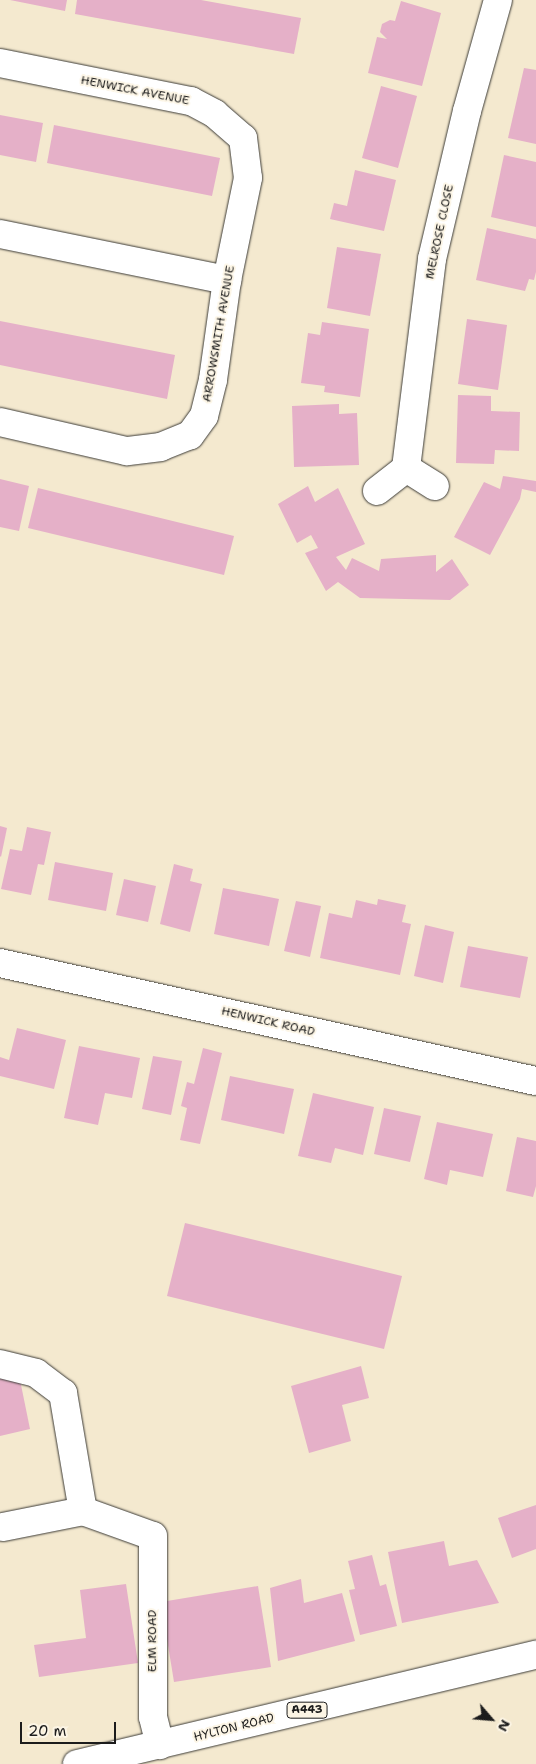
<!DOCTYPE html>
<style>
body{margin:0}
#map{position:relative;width:536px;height:1764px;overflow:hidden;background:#f4e9cf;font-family:"Shantell Sans",sans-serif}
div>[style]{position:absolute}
.building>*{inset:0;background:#e5b0c8}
.roads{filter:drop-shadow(0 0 1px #3c3b37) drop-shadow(0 0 1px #3c3b37)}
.minor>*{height:28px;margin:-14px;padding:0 14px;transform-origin:14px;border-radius:14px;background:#fff}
.major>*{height:28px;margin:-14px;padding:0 14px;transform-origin:14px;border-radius:14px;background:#fff}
span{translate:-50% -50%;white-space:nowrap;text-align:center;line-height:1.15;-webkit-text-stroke:4px #fcf5e5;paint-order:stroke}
.shield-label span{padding:1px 4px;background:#fcf5e5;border:1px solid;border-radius:4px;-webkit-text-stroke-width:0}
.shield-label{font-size:11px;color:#1c1c1c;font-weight:700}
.street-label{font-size:12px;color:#1c1c1c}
.north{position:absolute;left:466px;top:1694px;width:50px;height:50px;-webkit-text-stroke:4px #fcf5e5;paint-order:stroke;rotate:117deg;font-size:14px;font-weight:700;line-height:20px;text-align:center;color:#1c1c1c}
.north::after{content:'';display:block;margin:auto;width:18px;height:22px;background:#1c1c1c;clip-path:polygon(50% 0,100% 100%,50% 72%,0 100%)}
.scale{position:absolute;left:20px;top:1722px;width:96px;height:22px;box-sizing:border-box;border:2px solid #1c1c1c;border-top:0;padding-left:6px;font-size:15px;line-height:18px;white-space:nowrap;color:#1c1c1c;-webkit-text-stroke:4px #fcf5e5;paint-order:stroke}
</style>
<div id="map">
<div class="building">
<i style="clip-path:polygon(10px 0,67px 0,65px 11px)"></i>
<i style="clip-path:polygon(77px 0,201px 0,301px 18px,294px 54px,75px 14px)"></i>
<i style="clip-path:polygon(401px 1px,441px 13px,422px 86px,368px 73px,377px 37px,387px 39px,380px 32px,382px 24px,390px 20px,395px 21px)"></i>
<i style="clip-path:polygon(524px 68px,536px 70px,536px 144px,508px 138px)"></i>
<i style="clip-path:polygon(381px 86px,417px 96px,398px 168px,362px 158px)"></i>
<i style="clip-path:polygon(0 115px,43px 123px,36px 162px,0 155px)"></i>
<i style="clip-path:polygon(54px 125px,220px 158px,212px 196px,47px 163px)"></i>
<i style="clip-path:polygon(504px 155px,536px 162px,536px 227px,491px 217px)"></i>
<i style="clip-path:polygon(355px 170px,396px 180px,384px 231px,330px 219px,334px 203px,347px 206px)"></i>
<i style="clip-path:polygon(487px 228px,536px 239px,536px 272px,534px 280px,529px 279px,525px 291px,476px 280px)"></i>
<i style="clip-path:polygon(337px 247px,381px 254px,370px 316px,327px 308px)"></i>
<i style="clip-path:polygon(467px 319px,507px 325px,498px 390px,458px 384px)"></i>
<i style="clip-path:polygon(0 321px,175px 355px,167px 399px,0 365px)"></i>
<i style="clip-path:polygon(322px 322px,369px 329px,360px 397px,324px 392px,325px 386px,301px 383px,308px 333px,320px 335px)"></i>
<i style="clip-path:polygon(458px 395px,491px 396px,491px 411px,520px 412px,519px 451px,495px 450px,494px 464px,456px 463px)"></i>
<i style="clip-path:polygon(339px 404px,339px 414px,357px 413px,359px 465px,294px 467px,292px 406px)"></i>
<i style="clip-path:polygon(503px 476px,536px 481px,536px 492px,522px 489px,520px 499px,490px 555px,454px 537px,484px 482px,500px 489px)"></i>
<i style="clip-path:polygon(0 479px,29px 486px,19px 531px,0 527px)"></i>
<i style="clip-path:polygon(308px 486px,315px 502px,338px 488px,365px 544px,336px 557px,346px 570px,352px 558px,379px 571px,381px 559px,436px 555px,436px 572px,452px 559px,469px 585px,450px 600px,360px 598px,338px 582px,326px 591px,305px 553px,318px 548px,311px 535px,297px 543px,278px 504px)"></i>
<i style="clip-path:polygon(38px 488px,234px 536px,224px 575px,28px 528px)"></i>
<i style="clip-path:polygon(0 826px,7px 828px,1px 857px,0 856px)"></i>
<i style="clip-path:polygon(27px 827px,51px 832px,44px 865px,38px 864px,31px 895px,1px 889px,10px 849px,22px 851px)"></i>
<i style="clip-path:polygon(55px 862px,113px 873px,106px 911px,48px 900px)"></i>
<i style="clip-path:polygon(174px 864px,193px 869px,190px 881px,202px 884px,190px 932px,160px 924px)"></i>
<i style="clip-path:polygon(124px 879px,156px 886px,148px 922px,116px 915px)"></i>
<i style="clip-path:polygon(223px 888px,279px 899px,269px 946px,214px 934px)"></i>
<i style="clip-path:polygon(378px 899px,406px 905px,402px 922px,411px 924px,400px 975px,320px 958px,329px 913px,352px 918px,356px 900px,377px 905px)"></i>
<i style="clip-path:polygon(296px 901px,321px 906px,310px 957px,284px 951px)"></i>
<i style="clip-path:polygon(425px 925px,454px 932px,443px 983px,414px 976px)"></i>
<i style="clip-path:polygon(468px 946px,528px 957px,520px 998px,460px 987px)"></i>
<i style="clip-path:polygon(17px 1028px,66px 1040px,54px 1089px,0 1076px,0 1057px,9px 1060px)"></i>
<i style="clip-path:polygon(79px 1046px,140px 1058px,132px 1098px,105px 1093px,98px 1125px,64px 1118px)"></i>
<i style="clip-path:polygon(203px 1048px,222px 1053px,200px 1144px,180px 1140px,187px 1108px,181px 1106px,187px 1082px,194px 1084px)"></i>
<i style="clip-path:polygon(153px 1056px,182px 1061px,171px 1115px,142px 1109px)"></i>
<i style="clip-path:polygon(230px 1076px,294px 1089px,284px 1134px,221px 1120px)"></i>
<i style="clip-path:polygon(313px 1093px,374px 1107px,363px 1155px,335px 1148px,331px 1163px,298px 1156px)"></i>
<i style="clip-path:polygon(384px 1108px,421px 1116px,410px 1162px,374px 1154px)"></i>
<i style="clip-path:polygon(437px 1122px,493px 1134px,483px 1177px,450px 1170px,447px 1185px,424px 1179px)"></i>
<i style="clip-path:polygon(517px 1137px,536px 1141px,536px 1186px,533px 1197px,506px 1191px)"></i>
<i style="clip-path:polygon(185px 1223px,402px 1276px,384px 1349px,167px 1296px)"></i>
<i style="clip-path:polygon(361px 1366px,369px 1398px,342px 1405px,351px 1441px,309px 1453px,291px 1386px)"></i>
<i style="clip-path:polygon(19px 1375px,30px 1429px,0 1436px,0 1379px)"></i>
<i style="clip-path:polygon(536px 1505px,536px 1549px,512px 1558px,498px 1518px)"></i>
<i style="clip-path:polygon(444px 1541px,449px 1566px,477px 1560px,499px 1603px,402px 1623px,388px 1552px)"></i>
<i style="clip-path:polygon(372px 1555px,380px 1586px,386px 1584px,397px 1626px,360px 1635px,349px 1590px,355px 1589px,348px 1561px)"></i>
<i style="clip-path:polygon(301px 1579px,304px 1603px,342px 1593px,355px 1641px,278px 1661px,270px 1588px)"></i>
<i style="clip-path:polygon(126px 1584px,138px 1663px,39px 1677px,34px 1645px,86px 1638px,80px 1590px)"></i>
<i style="clip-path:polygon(258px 1586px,271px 1667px,174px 1682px,161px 1602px)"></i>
</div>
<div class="roads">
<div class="minor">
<i style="left:0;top:63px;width:195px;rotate:11.3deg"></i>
<i style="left:191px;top:101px;width:27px;rotate:28deg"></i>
<i style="left:215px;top:114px;width:37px;rotate:41deg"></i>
<i style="left:243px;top:138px;width:40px;rotate:82.9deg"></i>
<i style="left:248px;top:178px;width:104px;rotate:101.6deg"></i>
<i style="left:227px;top:280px;width:101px;rotate:98deg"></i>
<i style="left:213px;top:380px;width:37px;rotate:104deg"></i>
<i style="left:204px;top:416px;width:24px;rotate:126deg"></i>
<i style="left:190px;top:435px;width:31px;rotate:158deg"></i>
<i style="left:161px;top:447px;width:35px;rotate:173deg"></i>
<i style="left:126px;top:451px;width:129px;rotate:-167deg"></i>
<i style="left:0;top:234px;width:232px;rotate:11.5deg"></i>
<i style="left:406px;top:468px;width:211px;rotate:-82.9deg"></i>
<i style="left:432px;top:259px;width:152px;rotate:-76.7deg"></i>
<i style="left:467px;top:111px;width:115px;rotate:-74.4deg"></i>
<i style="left:377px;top:491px;width:37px;rotate:-38deg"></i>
<i style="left:406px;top:468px;width:34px;rotate:32deg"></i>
<i style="left:0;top:1364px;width:37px;rotate:14deg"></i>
<i style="left:36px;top:1373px;width:34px;rotate:37deg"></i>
<i style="left:63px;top:1393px;width:120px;rotate:80.4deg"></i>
<i style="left:3px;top:1527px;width:82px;rotate:-11.3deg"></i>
<i style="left:83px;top:1511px;width:74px;rotate:19.7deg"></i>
<i style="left:153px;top:1536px;width:181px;rotate:90deg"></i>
<i style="left:153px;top:1717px;width:29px;rotate:76deg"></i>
</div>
<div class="major">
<i style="left:0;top:963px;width:549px;rotate:12.42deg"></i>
<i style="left:77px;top:1764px;width:472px;rotate:-13.4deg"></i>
</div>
</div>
<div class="shield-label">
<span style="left:307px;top:1710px">A443</span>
</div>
<div class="street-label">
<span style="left:135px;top:91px;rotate:11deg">HENWICK AVENUE</span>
<span style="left:440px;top:232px;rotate:-78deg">MELROSE CLOSE</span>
<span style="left:219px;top:334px;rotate:-80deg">ARROWSMITH AVENUE</span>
<span style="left:268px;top:1022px;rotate:13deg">HENWICK ROAD</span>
<span style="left:153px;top:1641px;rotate:-90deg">ELM ROAD</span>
<span style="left:234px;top:1728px;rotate:-14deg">HYLTON ROAD</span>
</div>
<div class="north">N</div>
<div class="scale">20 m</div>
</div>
